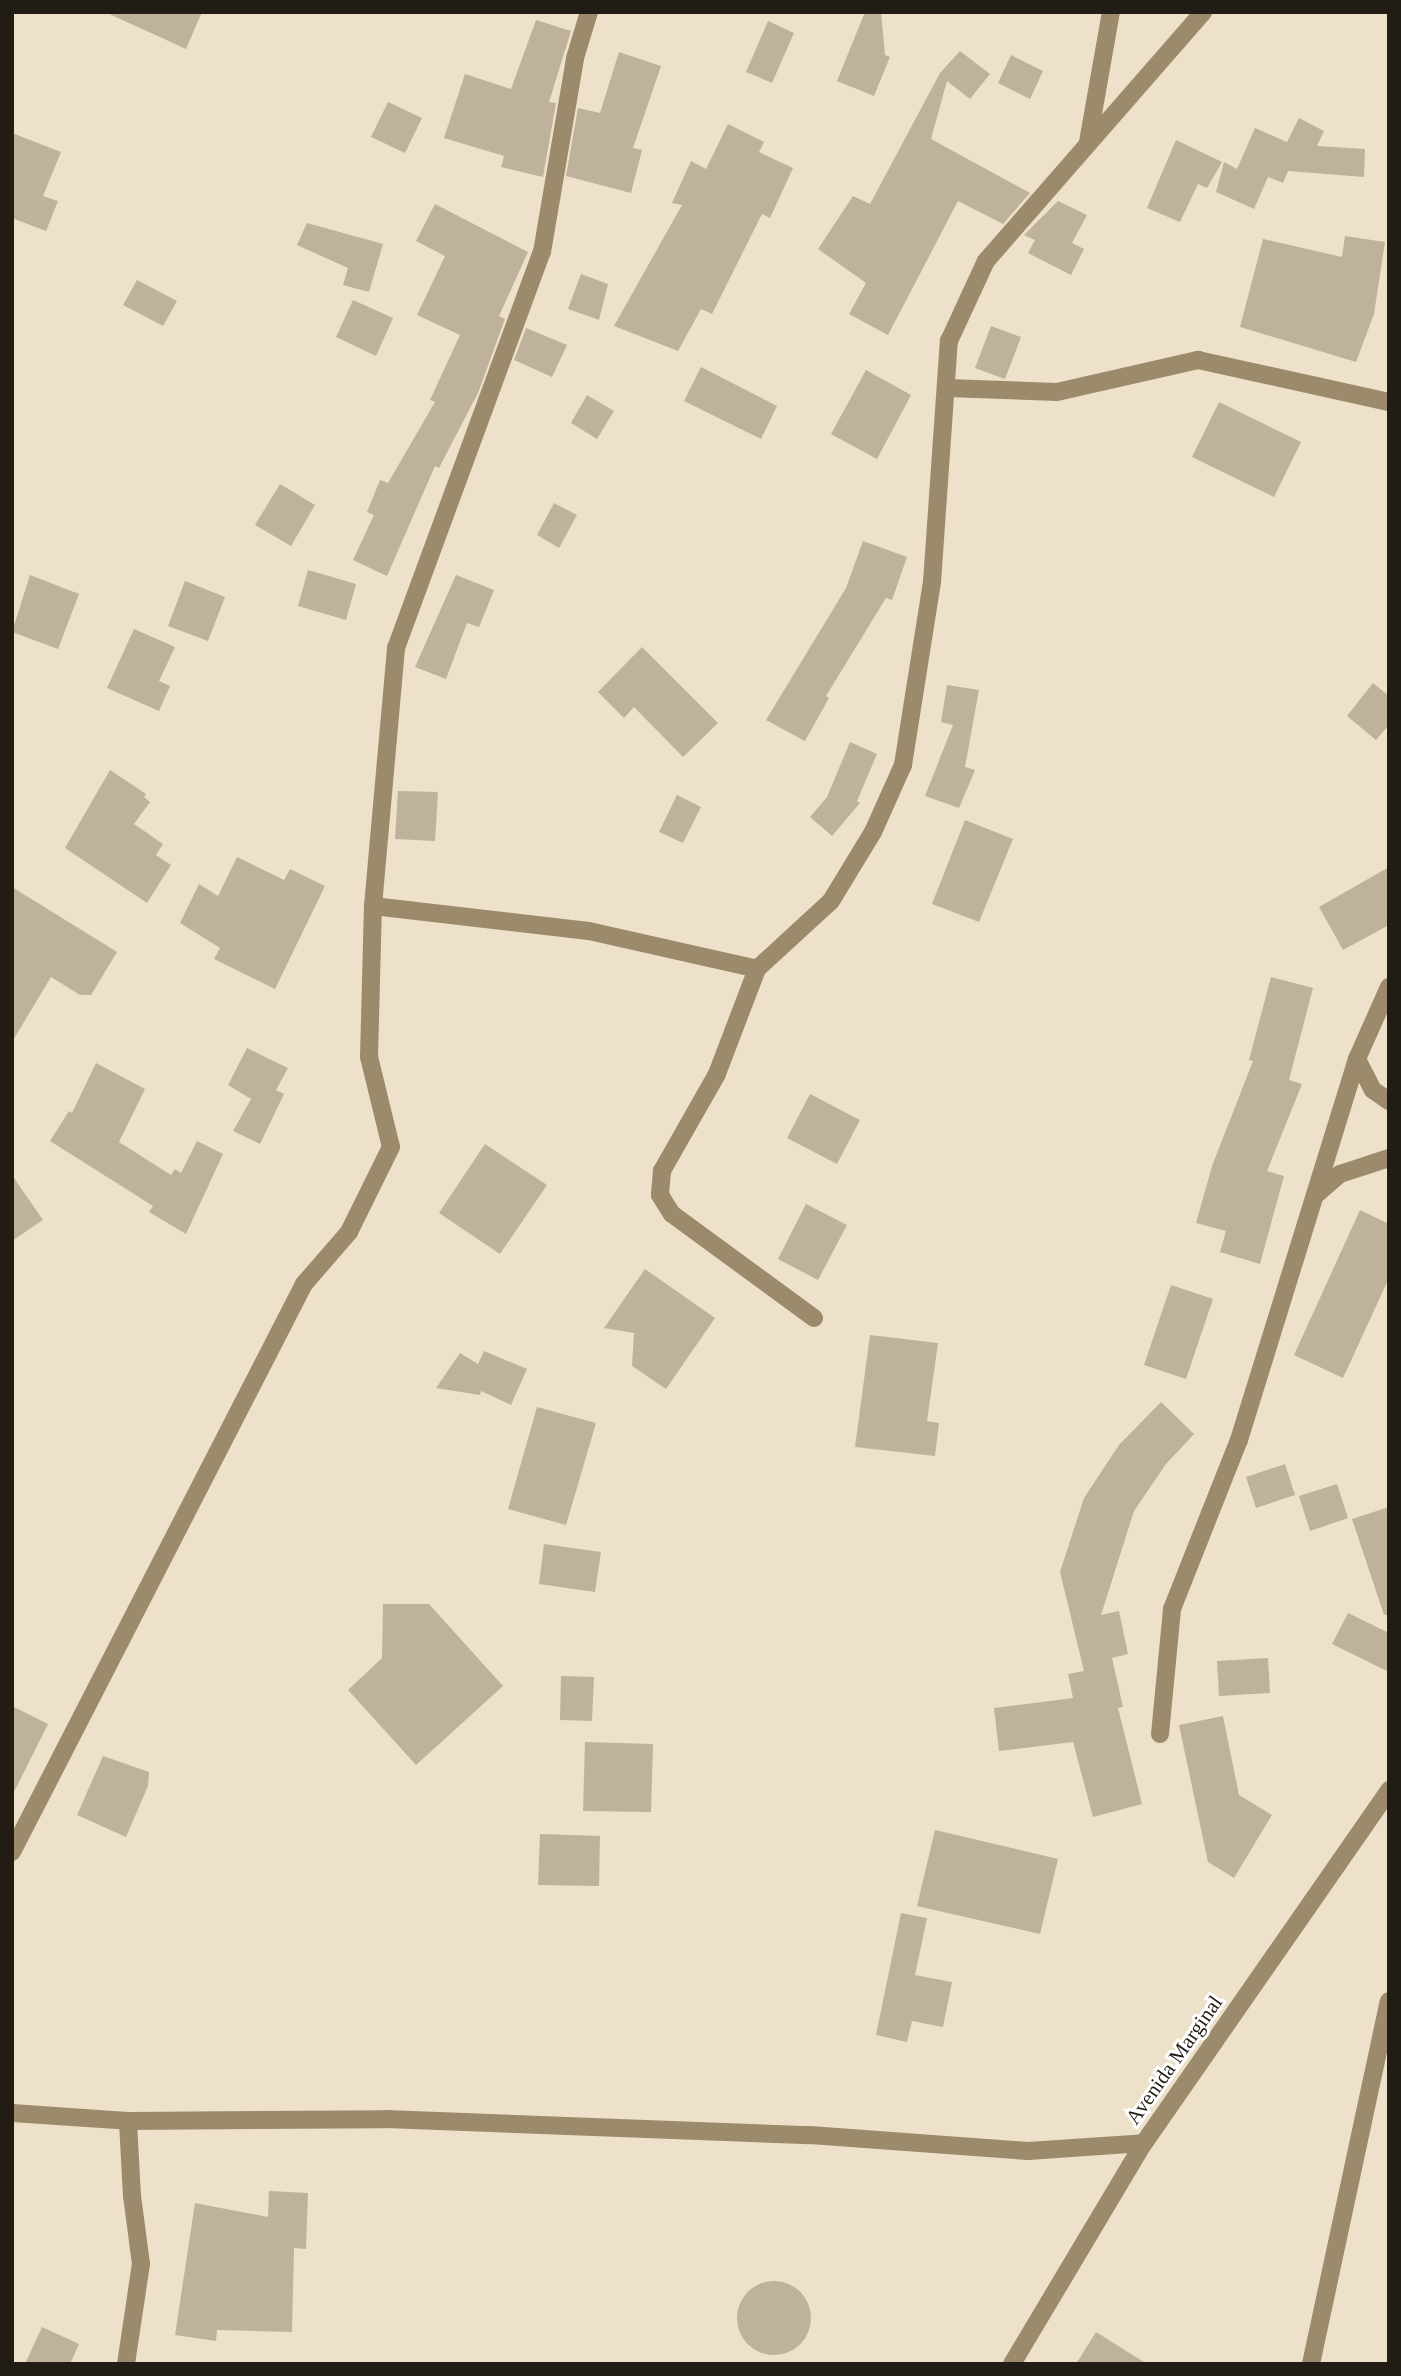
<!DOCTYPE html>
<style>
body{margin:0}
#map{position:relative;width:1401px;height:2376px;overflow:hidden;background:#eee1c9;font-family:Georgia,serif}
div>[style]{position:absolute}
.building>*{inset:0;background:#beb29a}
.round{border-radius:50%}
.minor>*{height:18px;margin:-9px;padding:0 9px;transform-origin:9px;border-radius:9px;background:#9b8b6c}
span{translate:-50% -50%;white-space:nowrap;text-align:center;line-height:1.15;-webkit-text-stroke:6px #fff;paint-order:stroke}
.street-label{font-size:21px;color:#211d14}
.frame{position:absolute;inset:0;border:14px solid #211d14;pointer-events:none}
</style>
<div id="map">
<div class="building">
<i style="clip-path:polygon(105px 12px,202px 12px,186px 49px)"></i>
<i style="clip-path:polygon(865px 12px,881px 12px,885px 55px,890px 57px,874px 96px,837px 81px)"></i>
<i style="clip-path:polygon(536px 20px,571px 31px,549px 102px,556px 103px,543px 177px,501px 167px,504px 156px,444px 138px,465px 74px,511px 89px)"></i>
<i style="clip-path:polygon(768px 21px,794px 33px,772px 83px,746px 72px)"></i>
<i style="clip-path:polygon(960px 51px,990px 74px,970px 99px,947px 81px,931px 139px,1030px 193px,1003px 224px,958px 201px,888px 335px,849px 314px,866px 283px,818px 249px,853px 196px,870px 204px,940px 73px)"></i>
<i style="clip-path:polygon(619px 52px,661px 66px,633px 148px,642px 150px,631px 193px,566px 176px,578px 108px,600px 113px)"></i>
<i style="clip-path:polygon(1011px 55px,1043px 71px,1030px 99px,998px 83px)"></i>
<i style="clip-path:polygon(388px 102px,422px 118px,405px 153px,371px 137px)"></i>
<i style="clip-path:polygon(1299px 118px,1324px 131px,1317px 146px,1365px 149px,1364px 177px,1288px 171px,1283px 183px,1268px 177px,1254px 209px,1216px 192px,1224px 162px,1237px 169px,1255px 128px,1287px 142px)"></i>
<i style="clip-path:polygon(728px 124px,764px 142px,759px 152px,793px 168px,770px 218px,762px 214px,712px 314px,701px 309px,678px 351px,614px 326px,682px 205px,672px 203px,691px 161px,706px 169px)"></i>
<i style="clip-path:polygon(12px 133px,61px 152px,43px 196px,58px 201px,46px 231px,12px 218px)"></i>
<i style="clip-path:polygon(1176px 140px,1222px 162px,1207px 188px,1198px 184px,1180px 222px,1147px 208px)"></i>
<i style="clip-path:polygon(1058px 201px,1087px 215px,1072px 243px,1084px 249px,1071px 275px,1028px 253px,1035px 240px,1024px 235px)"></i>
<i style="clip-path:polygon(435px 204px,528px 252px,499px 316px,505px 319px,478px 393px,439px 468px,435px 466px,387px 576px,353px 560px,374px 515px,367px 512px,380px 480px,388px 483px,435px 402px,430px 400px,460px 335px,417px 315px,445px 256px,416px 241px)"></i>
<i style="clip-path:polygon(307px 223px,383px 244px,369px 292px,343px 285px,348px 268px,297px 245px)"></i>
<i style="clip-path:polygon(1345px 236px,1385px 242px,1374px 314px,1356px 362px,1240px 327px,1263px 239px,1342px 257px)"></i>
<i style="clip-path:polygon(581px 274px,608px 284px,599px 320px,568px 309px)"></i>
<i style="clip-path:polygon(137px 280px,177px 301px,163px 326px,123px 305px)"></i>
<i style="clip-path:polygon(353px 300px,393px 318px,376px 356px,336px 337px)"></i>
<i style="clip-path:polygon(991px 326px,1021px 337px,1005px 379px,975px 368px)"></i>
<i style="clip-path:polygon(526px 328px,567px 345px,552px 377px,514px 360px)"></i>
<i style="clip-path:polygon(701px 367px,777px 406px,761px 439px,684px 401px)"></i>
<i style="clip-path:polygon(866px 370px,911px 395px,877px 459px,831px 434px)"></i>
<i style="clip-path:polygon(587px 395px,614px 411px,597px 439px,571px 423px)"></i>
<i style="clip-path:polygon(1219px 402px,1301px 442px,1274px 497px,1192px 457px)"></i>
<i style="clip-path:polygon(280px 484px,315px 505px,291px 546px,255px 525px)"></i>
<i style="clip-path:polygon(554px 503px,577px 515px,559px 548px,537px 535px)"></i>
<i style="clip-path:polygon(863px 541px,907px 557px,892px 600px,886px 598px,826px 696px,829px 698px,805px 741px,766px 720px,846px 588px)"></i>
<i style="clip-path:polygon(308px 570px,356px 584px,346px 620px,298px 606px)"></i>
<i style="clip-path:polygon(30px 575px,79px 594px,58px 649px,12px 632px)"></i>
<i style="clip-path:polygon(456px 575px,494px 590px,479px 627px,467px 623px,446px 679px,415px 667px)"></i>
<i style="clip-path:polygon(185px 581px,225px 597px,208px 641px,168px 626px)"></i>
<i style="clip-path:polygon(134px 629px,175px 647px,159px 681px,170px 686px,159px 711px,107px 688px)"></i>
<i style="clip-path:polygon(642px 647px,718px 723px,683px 757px,634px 707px,624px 718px,598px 692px)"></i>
<i style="clip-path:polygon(1373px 683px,1389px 696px,1389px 725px,1376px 740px,1347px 716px)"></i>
<i style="clip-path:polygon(947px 685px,979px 690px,965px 767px,975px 770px,959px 808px,925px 796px,953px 725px,941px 722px)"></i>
<i style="clip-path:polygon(850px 742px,877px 754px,857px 801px,860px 803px,832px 836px,810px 817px,827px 797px)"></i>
<i style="clip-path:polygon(110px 770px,146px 794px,144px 797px,150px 802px,134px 824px,163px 844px,156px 855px,171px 865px,147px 903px,65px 848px)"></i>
<i style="clip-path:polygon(398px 791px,438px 792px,435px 841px,395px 839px)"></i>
<i style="clip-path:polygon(677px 795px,701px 807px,683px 843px,659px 832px)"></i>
<i style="clip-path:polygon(965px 820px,1013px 839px,979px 922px,932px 904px)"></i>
<i style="clip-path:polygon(237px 857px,284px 880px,290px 869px,325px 886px,275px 989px,214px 959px,220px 948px,180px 923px,199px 884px,218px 896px)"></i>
<i style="clip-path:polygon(1389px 867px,1389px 925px,1343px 950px,1319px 907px)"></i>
<i style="clip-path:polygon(12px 887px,117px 952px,91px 995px,80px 995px,51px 977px,12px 1042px)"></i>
<i style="clip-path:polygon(1271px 977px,1313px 988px,1289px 1080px,1302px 1084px,1267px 1171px,1284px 1176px,1260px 1264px,1220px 1252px,1226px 1231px,1196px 1223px,1212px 1166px,1253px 1061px,1249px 1060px)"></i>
<i style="clip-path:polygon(247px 1048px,288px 1068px,276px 1090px,284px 1094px,260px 1144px,233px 1131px,251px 1099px,228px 1085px)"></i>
<i style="clip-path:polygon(96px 1063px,145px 1089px,119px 1142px,171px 1175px,175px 1169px,181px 1173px,197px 1141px,223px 1154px,186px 1234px,149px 1212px,153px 1206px,50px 1141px,69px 1111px,72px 1113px)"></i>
<i style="clip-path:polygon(810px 1094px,860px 1120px,837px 1164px,787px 1138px)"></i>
<i style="clip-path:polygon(485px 1144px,547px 1185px,500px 1254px,439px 1213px)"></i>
<i style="clip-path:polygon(12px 1175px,43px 1220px,12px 1241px)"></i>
<i style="clip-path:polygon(806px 1204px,847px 1225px,818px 1280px,778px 1259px)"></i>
<i style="clip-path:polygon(1360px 1210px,1389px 1224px,1389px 1278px,1343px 1378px,1294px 1355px)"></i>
<i style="clip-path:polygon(645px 1269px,715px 1318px,666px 1389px,632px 1366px,634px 1333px,604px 1328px)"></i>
<i style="clip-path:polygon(1171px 1285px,1213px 1299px,1186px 1379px,1144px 1365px)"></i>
<i style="clip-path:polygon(870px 1335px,938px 1343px,927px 1421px,939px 1423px,935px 1456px,855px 1447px)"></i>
<i style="clip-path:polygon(484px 1351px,527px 1369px,511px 1405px,481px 1391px,480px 1395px,436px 1388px,460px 1353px,478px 1364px)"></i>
<i style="clip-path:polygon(1161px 1402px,1194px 1434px,1166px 1464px,1134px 1511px,1101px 1615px,1119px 1611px,1128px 1654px,1112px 1658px,1123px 1707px,1118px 1708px,1142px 1804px,1093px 1817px,1073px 1742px,999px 1751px,994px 1708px,1073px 1698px,1068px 1674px,1084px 1671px,1060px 1572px,1084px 1498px,1119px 1445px)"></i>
<i style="clip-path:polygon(537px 1407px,596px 1423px,566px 1525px,508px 1509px)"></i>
<i style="clip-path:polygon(1285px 1464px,1295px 1495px,1256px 1508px,1246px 1477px)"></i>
<i style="clip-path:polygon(1337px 1484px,1348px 1518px,1310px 1531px,1299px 1496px)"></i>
<i style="clip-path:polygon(1389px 1507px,1389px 1614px,1384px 1615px,1352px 1519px)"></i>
<i style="clip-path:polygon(544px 1544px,601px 1552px,595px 1592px,539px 1584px)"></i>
<i style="clip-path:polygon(383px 1604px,429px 1604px,503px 1686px,416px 1765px,348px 1690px,382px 1658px)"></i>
<i style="clip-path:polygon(1348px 1613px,1389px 1633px,1389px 1672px,1332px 1644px)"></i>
<i style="clip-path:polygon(1268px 1658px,1270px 1693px,1219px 1696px,1217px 1661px)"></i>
<i style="clip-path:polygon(561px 1676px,594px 1677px,592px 1721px,560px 1720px)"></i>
<i style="clip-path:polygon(12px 1706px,48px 1724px,12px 1796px)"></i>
<i style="clip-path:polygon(1223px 1716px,1239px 1795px,1272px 1815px,1234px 1878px,1208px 1862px,1179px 1725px)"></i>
<i style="clip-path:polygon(585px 1742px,653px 1744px,651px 1812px,583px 1811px)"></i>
<i style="clip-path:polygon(103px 1756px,149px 1772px,148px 1786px,126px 1837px,77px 1815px)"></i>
<i style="clip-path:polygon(935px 1830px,1058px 1859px,1040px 1934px,917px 1906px)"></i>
<i style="clip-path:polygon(540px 1834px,600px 1836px,599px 1886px,538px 1885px)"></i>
<i style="clip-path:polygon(901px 1913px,927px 1918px,915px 1975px,952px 1982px,943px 2027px,912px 2021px,907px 2042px,876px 2035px)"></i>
<i style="clip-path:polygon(269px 2191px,308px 2193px,306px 2249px,294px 2248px,292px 2332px,217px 2330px,216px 2341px,175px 2335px,195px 2203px,268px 2217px)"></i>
<i class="round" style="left:737px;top:2281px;width:74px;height:74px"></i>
<i style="clip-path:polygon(42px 2327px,79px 2344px,70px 2364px,25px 2364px)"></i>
<i style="clip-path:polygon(1096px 2332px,1147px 2364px,1076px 2364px)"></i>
</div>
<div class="minor">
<i style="left:1088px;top:142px;width:132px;rotate:-80deg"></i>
<i style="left:947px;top:388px;width:110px;rotate:2.1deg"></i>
<i style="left:1057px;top:392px;width:145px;rotate:-12.8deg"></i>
<i style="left:1198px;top:360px;width:196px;rotate:12.4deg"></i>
<i style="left:373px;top:906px;width:217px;rotate:6.6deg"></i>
<i style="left:589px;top:931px;width:172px;rotate:12.7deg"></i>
<i style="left:757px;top:969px;width:100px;rotate:-42.6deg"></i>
<i style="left:831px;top:901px;width:81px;rotate:-58.7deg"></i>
<i style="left:873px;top:832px;width:73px;rotate:-65.9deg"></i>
<i style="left:903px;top:765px;width:185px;rotate:-81deg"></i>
<i style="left:932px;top:582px;width:242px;rotate:-86deg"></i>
<i style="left:949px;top:341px;width:88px;rotate:-65.2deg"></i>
<i style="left:986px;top:261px;width:330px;rotate:-48.9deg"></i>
<i style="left:757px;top:969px;width:112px;rotate:110.9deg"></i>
<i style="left:717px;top:1074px;width:112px;rotate:119.6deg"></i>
<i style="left:662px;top:1171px;width:24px;rotate:95deg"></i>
<i style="left:660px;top:1195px;width:22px;rotate:58deg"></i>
<i style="left:672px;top:1214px;width:176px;rotate:36.2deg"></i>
<i style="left:1389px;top:987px;width:79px;rotate:114deg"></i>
<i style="left:1357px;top:1059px;width:35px;rotate:63deg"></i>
<i style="left:1373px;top:1090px;width:19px;rotate:35deg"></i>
<i style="left:1318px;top:1193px;width:29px;rotate:-41deg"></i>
<i style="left:1340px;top:1174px;width:52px;rotate:-18.1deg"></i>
<i style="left:1160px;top:1734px;width:126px;rotate:-84.5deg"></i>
<i style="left:1172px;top:1609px;width:182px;rotate:-68.4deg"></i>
<i style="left:1239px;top:1440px;width:399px;rotate:-72.8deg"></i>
<i style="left:12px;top:1852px;width:639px;rotate:-62.79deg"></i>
<i style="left:304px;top:1284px;width:69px;rotate:-49.1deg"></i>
<i style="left:349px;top:1232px;width:95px;rotate:-63.7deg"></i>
<i style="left:391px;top:1147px;width:93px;rotate:-103.7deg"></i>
<i style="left:369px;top:1057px;width:151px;rotate:-88.5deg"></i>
<i style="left:373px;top:906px;width:259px;rotate:-84.9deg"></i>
<i style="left:396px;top:648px;width:422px;rotate:-69.8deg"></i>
<i style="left:542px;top:252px;width:197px;rotate:-80.3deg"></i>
<i style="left:575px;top:58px;width:48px;rotate:-73.1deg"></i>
<i style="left:12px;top:2113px;width:116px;rotate:3.9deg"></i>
<i style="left:128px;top:2121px;width:258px;rotate:-0.4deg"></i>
<i style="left:386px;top:2119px;width:424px;rotate:2.2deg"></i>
<i style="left:810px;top:2135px;width:219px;rotate:4.2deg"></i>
<i style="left:1028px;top:2151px;width:116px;rotate:-3.9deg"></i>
<i style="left:126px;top:2364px;width:101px;rotate:-81.5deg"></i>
<i style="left:141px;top:2264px;width:69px;rotate:-97.5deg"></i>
<i style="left:132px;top:2196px;width:75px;rotate:-93.1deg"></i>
<i style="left:1012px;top:2364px;width:257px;rotate:-59.2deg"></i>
<i style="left:1144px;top:2143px;width:430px;rotate:-55.2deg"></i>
<i style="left:1311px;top:2364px;width:371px;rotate:-77.9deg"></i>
</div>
<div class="street-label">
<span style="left:1174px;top:2060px;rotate:-55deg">Avenida Marginal</span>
</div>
<div class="frame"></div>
</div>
